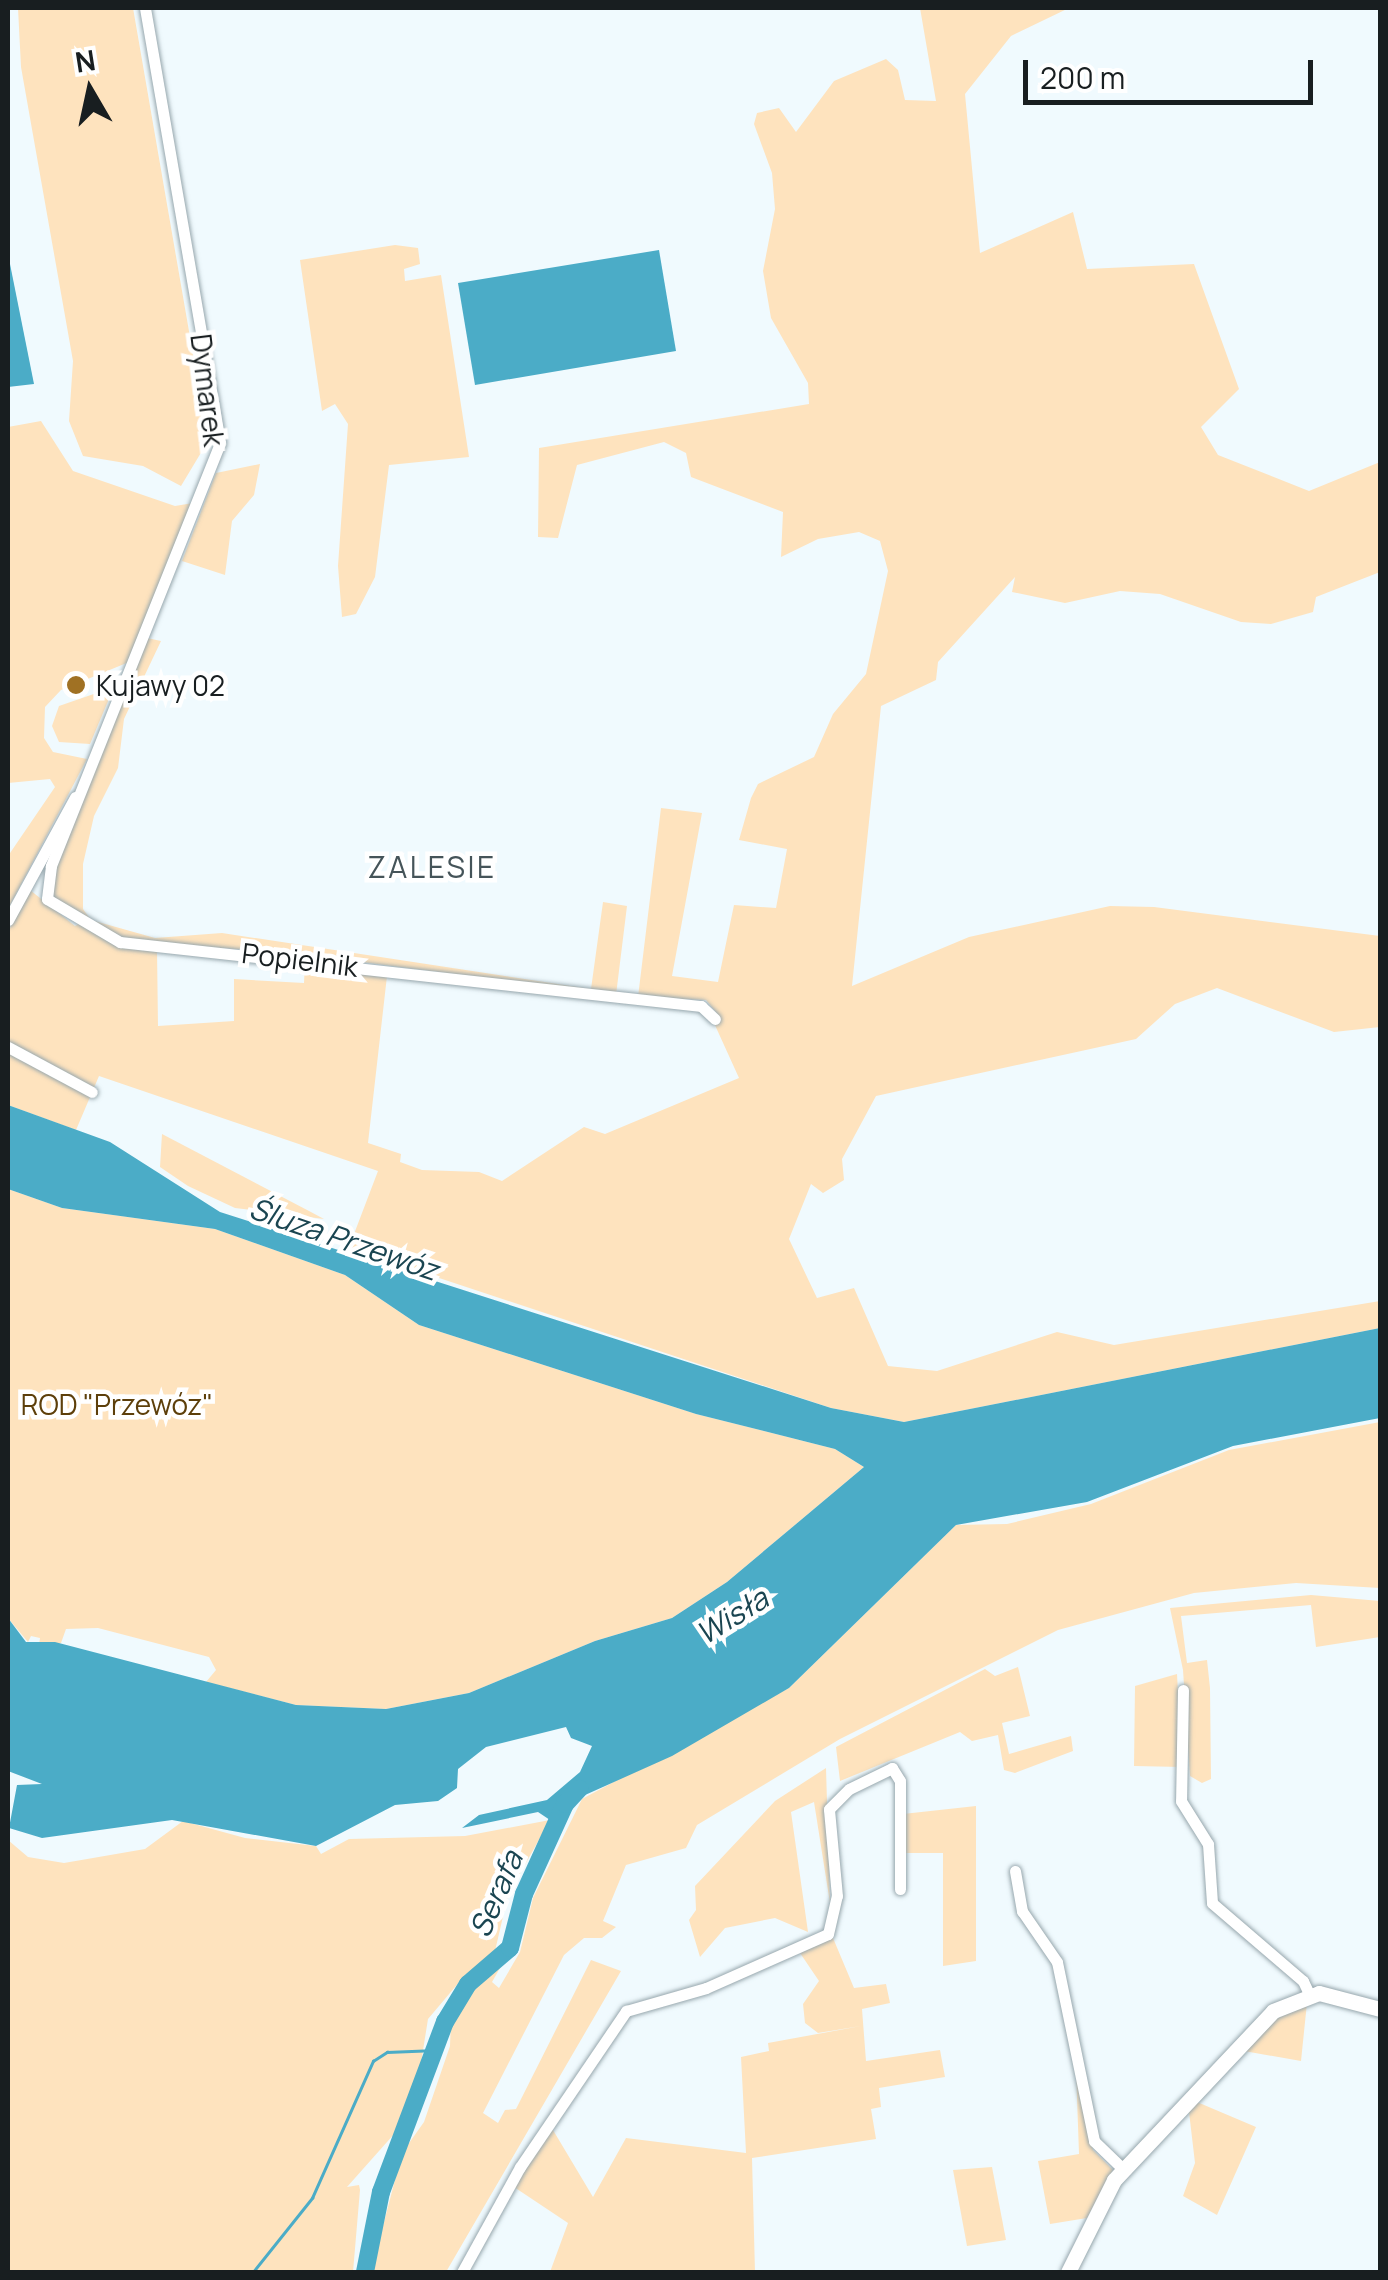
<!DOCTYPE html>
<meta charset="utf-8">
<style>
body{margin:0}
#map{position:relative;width:1388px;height:2280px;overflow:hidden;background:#f0fafe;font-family:Manrope,sans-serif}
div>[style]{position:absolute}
.green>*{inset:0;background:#fee3be}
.water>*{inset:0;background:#4bacc7}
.stream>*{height:2.5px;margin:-1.25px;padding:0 1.25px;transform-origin:1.25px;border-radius:1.25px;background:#4bacc7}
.river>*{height:18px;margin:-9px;padding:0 9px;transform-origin:9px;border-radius:9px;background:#4bacc7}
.roads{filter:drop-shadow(0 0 2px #97a7ad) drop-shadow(0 0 2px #97a7ad)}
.minor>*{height:11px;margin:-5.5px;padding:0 5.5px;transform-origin:5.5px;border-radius:5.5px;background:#fff}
.tertiary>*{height:15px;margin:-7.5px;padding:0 7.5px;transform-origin:7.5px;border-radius:7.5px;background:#fff}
.dots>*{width:28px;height:28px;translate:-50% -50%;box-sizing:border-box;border:5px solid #fff;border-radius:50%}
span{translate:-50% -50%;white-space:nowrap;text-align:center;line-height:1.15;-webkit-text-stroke:9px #fff;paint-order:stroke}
.street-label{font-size:28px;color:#181e20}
.poi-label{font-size:28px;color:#181e20}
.left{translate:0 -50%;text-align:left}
.park-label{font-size:28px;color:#5d3f0a}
.neighbourhood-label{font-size:30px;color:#455459;letter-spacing:2.5px}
.water-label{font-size:30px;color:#1a4551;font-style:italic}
.frame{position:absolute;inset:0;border:10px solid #181e20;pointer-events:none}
.north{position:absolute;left:40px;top:40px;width:100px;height:100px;-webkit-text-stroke:8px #fff;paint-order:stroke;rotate:351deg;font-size:28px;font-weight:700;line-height:40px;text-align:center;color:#181e20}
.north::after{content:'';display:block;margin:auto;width:35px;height:45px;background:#181e20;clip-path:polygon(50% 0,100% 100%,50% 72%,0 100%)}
.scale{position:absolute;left:1023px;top:60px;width:290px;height:45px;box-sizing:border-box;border:5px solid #181e20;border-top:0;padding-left:12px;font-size:30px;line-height:35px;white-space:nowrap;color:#181e20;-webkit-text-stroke:8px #fff;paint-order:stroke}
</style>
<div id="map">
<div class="green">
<i style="clip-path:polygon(18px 8px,133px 8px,208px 441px,181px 486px,143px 466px,83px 456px,69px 421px,73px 361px,21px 67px)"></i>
<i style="clip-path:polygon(920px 8px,1069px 8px,1011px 36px,965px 94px,980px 253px,1073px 212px,1087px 269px,1194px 264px,1239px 389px,1201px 427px,1218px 455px,1309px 491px,1380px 462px,1380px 572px,1316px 597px,1313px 612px,1271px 624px,1241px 622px,1160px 594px,1120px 591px,1065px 603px,1012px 592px,1015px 577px,938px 662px,936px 680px,881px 706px,852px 986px,969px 937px,1110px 906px,1154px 907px,1380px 936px,1380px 1027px,1334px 1032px,1217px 988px,1175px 1004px,1136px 1039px,876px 1096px,842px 1159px,844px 1180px,823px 1193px,811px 1184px,789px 1239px,817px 1298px,854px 1288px,888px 1366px,937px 1371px,1057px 1332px,1114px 1345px,1380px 1301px,1380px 1328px,904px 1422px,831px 1408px,418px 1271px,346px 1255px,378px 1171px,99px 1076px,76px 1130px,8px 1105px,8px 934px,25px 886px,75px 926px,82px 922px,52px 902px,47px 890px,147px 638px,161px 641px,124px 719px,118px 768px,94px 816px,83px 864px,83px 909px,91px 920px,155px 938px,222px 933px,591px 989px,603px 902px,627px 906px,616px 995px,292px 953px,136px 942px,157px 949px,158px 1026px,234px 1021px,234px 979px,304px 983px,305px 960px,387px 976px,368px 1143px,401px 1154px,400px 1162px,422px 1170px,479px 1172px,502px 1181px,584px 1127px,605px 1134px,739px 1078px,714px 1023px,720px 1017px,706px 1000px,638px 997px,661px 808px,702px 813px,672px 976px,718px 982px,734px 905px,776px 908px,787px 849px,739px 840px,751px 798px,758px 784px,814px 757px,833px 714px,866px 674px,888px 571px,880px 541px,859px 532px,818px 539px,781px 557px,783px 512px,691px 477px,686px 453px,664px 442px,577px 465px,558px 538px,538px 537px,539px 448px,809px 404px,808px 383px,771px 318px,763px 271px,775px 209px,772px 173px,754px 124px,757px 113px,779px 108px,796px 132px,834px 81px,886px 59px,898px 70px,905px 100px,936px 101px)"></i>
<i style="clip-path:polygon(395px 245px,418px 248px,420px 264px,404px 269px,405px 281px,441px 275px,469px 457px,389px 465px,375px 577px,356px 614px,342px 617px,338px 566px,348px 424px,335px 404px,322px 411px,300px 260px)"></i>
<i style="clip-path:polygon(41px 421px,73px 471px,175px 506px,193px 503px,129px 662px,61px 690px,45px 707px,44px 738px,53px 752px,87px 759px,8px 909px,8px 856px,55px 787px,50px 779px,8px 783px,8px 427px)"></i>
<i style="clip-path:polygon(260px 464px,254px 495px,232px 521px,225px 575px,182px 561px,216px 473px)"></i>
<i style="clip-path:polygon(114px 687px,90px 744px,59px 742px,52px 726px,59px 706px)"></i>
<i style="clip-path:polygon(162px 1134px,309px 1211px,324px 1219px,235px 1208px,188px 1186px,160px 1167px)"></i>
<i style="clip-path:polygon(8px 1189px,62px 1208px,215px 1229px,345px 1275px,419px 1325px,696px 1414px,835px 1449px,864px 1467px,727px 1582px,672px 1618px,595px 1641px,469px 1693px,386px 1709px,296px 1705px,206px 1682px,216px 1670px,209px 1657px,98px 1628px,66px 1629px,61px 1643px,39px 1645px,40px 1638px,31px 1636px,28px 1642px,8px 1618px)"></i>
<i style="clip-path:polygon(1380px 1422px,1380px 1588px,1296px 1583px,1194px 1593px,1058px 1630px,840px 1739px,697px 1825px,686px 1848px,626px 1865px,603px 1921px,616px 1927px,602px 1938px,584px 1938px,564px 1955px,483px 2113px,498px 2123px,505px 2110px,516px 2109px,591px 1960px,621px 1971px,446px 2272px,371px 2272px,402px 2153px,424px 2122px,450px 2046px,451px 2017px,484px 1979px,480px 1974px,466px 1974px,428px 2019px,417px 2088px,395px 2133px,347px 2187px,359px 2185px,360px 2190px,353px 2272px,8px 2272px,8px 1840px,28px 1857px,64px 1863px,145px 1849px,183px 1821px,245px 1838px,316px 1846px,321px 1854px,349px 1839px,465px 1836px,550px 1820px,508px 1895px,495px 1951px,500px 1968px,492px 1982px,499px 1988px,520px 1952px,533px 1898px,582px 1799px,789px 1688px,956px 1525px,1007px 1524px,1091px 1504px,1229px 1450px)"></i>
<i style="clip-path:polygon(1311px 1595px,1380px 1601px,1380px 1637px,1316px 1647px,1311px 1605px,1181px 1616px,1187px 1663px,1207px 1660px,1210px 1688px,1211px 1779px,1202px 1783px,1190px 1776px,1183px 1670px,1170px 1608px)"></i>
<i style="clip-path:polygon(1018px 1667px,1030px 1716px,1002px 1723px,1009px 1754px,1071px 1736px,1073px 1751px,1015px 1773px,1004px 1770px,998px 1735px,972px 1741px,960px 1732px,840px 1781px,836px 1747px,985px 1669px,995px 1676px)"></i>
<i style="clip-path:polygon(1177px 1674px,1182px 1767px,1134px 1766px,1135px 1686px)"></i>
<i style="clip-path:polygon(826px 1768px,830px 1903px,814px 1802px,791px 1812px,808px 1932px,775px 1918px,725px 1928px,700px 1957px,689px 1920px,696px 1910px,695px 1886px,775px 1801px)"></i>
<i style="clip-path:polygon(976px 1806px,976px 1961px,943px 1966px,943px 1853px,905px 1853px,903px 1814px)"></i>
<i style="clip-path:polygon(833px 1938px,854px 1988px,886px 1984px,890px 2003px,862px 2009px,866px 2061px,940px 2050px,945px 2077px,879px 2088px,881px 2107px,871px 2109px,876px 2139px,752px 2158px,755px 2272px,550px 2272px,568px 2223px,514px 2187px,550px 2125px,593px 2197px,626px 2138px,746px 2153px,741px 2057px,769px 2051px,768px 2043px,861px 2026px,818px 2033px,805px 2023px,803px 2004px,819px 1981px,800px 1953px)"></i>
<i style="clip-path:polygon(1307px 2003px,1301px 2061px,1244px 2051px,1276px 2019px)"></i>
<i style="clip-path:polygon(1076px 2069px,1093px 2150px,1113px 2170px,1087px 2218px,1050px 2224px,1038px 2161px,1079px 2154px)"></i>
<i style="clip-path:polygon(1197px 2102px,1256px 2127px,1217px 2215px,1183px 2196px,1195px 2163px,1189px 2112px)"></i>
<i style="clip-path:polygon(992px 2167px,1006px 2240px,967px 2246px,953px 2170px)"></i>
</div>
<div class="water">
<i style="clip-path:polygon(659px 250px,676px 351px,475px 385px,458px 283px)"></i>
<i style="clip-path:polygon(8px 254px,34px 384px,8px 387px)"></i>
<i style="clip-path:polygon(8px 1105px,110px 1142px,220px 1212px,831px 1408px,904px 1422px,1380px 1328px,1380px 1418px,1233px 1446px,1087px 1502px,956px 1525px,789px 1688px,672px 1756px,565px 1804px,550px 1820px,538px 1812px,462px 1828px,479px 1815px,547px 1800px,580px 1772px,592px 1746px,571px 1738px,566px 1727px,486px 1747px,458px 1769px,457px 1788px,438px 1801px,395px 1805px,316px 1846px,172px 1820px,42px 1838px,9px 1828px,17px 1785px,42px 1784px,8px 1771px,8px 1618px,26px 1642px,55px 1642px,296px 1705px,386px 1709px,469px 1693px,595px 1641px,672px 1618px,727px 1582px,864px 1467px,835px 1449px,696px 1414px,419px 1325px,345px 1275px,215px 1229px,62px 1208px,8px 1189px)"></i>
</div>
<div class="stream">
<i style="left:253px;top:2272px;width:95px;rotate:-51.4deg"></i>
<i style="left:312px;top:2198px;width:150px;rotate:-66deg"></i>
<i style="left:373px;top:2061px;width:17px;rotate:-33deg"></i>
<i style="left:387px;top:2052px;width:49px;rotate:-2.3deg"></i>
</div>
<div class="river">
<i style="left:365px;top:2272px;width:82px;rotate:-78.7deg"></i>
<i style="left:381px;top:2192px;width:182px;rotate:-69.4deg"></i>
<i style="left:445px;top:2022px;width:44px;rotate:-58.8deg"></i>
<i style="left:468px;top:1984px;width:55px;rotate:-40.6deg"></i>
<i style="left:510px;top:1948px;width:56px;rotate:-75.5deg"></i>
<i style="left:524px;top:1894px;width:99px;rotate:-65.5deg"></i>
<i style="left:565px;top:1804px;width:21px;rotate:-47deg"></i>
</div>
<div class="roads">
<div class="minor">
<i style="left:145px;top:8px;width:441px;rotate:80.2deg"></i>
<i style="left:220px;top:443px;width:456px;rotate:111.8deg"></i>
<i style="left:51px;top:866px;width:33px;rotate:97deg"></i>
<i style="left:47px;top:899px;width:85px;rotate:30.5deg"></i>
<i style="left:120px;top:942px;width:585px;rotate:6.29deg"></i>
<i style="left:701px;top:1006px;width:19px;rotate:43deg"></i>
<i style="left:8px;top:920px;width:140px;rotate:-61.4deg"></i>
<i style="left:8px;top:1047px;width:95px;rotate:28.2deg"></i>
<i style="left:1183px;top:1690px;width:111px;rotate:91deg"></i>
<i style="left:1181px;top:1801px;width:51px;rotate:57.9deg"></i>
<i style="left:1208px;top:1844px;width:59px;rotate:86.1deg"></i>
<i style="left:1212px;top:1903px;width:120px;rotate:40.6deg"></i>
<i style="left:1303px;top:1981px;width:14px;rotate:65deg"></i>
<i style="left:1015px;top:1871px;width:41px;rotate:80.1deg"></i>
<i style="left:1022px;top:1911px;width:62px;rotate:55.5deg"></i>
<i style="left:1057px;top:1962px;width:183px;rotate:78.3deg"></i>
<i style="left:1094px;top:2141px;width:40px;rotate:44deg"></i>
<i style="left:462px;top:2272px;width:120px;rotate:-61.1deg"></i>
<i style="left:520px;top:2167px;width:189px;rotate:-55.8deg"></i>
<i style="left:626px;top:2011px;width:83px;rotate:-16deg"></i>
<i style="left:706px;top:1988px;width:133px;rotate:-23.9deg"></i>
<i style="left:828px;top:1934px;width:39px;rotate:-77deg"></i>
<i style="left:837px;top:1896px;width:87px;rotate:-95.3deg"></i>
<i style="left:829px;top:1809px;width:28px;rotate:-45deg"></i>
<i style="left:849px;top:1789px;width:48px;rotate:-26deg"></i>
<i style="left:892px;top:1768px;width:15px;rotate:58deg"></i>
<i style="left:900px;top:1781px;width:108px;rotate:90deg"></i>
</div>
<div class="tertiary">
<i style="left:1068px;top:2272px;width:103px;rotate:-63.4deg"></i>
<i style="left:1114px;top:2180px;width:232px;rotate:-46.7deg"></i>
<i style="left:1273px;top:2011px;width:49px;rotate:-21.4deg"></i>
<i style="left:1319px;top:1993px;width:63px;rotate:14.7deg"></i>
</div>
</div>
<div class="dots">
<i style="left:76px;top:685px;background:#a07123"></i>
</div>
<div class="street-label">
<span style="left:208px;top:390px;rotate:83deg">Dymarek</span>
<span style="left:300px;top:959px;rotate:7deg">Popielnik</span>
</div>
<div class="poi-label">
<span class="left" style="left:96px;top:685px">Kujawy 02</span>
</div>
<div class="park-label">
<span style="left:117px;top:1404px">ROD "Przewóz"</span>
</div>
<div class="neighbourhood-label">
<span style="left:432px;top:867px">ZALESIE</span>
</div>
<div class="water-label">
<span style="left:344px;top:1239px;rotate:19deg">Śluza Przewóz</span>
<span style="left:732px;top:1616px;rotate:-32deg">Wisła</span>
<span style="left:496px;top:1894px;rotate:-67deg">Serafa</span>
</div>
<div class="frame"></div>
<div class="north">N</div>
<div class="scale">200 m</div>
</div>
